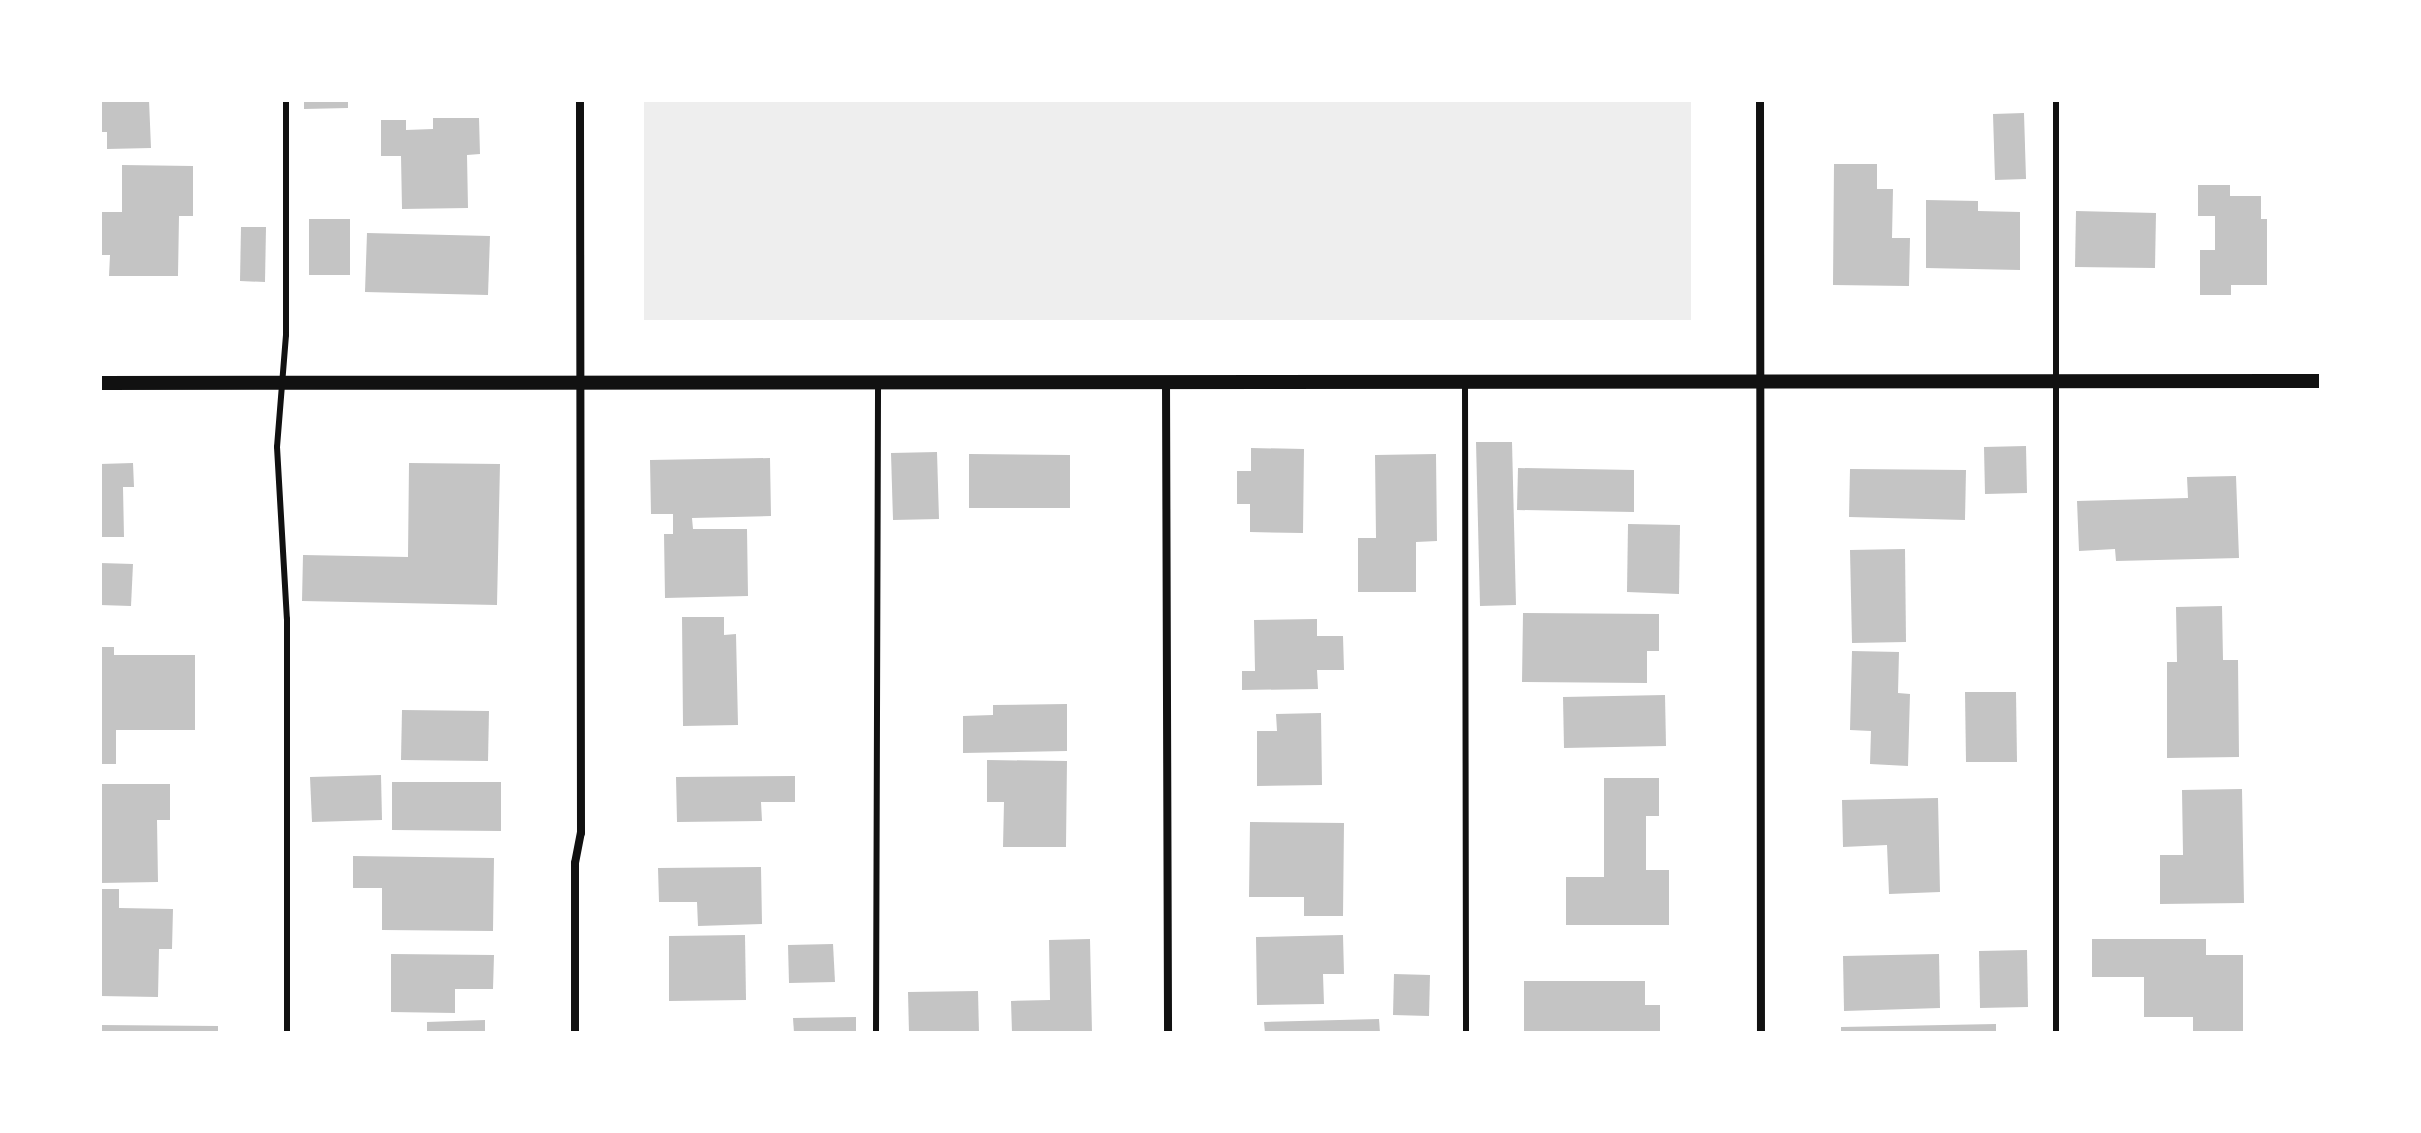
<!DOCTYPE html>
<style>
body{margin:0}
#map{position:relative;width:2421px;height:1133px;overflow:hidden;background:#fff;font-family:Bitter,serif}
div>[style]{position:absolute}
.green>*{inset:0;background:#eee}
.building>*{inset:0;background:#c4c4c4}
.service>*{height:6px;margin:-3px;padding:0 3px;transform-origin:3px;border-radius:3px;background:#111}
.minor>*{height:8px;margin:-4px;padding:0 4px;transform-origin:4px;border-radius:4px;background:#111}
.tertiary>*{height:14px;margin:-7px;padding:0 7px;transform-origin:7px;border-radius:7px;background:#111}
span{translate:-50% -50%;white-space:nowrap;text-align:center;line-height:1.15;-webkit-text-stroke:8px #fff;paint-order:stroke}
.frame{position:absolute;inset:0;border:102px solid #fff;pointer-events:none}
</style>
<div id="map">
<div class="green">
<i style="clip-path:polygon(644px 100px,1691px 100px,1691px 320px,644px 320px)"></i>
</div>
<div class="building">
<i style="clip-path:polygon(100px 100px,149px 100px,151px 148px,107px 149px,107px 132px,100px 132px)"></i>
<i style="clip-path:polygon(304px 100px,348px 100px,348px 108px,304px 109px)"></i>
<i style="clip-path:polygon(2024px 113px,2026px 179px,1995px 180px,1993px 114px)"></i>
<i style="clip-path:polygon(433px 118px,479px 118px,480px 154px,467px 155px,468px 208px,402px 209px,401px 156px,381px 156px,381px 120px,406px 120px,406px 130px,433px 129px)"></i>
<i style="clip-path:polygon(1834px 164px,1877px 164px,1877px 189px,1893px 189px,1892px 238px,1910px 238px,1909px 286px,1833px 285px)"></i>
<i style="clip-path:polygon(122px 165px,193px 166px,193px 216px,179px 216px,178px 276px,109px 276px,110px 255px,100px 255px,100px 212px,122px 212px)"></i>
<i style="clip-path:polygon(2198px 185px,2230px 185px,2230px 196px,2261px 196px,2261px 219px,2267px 219px,2267px 285px,2231px 285px,2231px 295px,2200px 295px,2200px 250px,2215px 250px,2215px 216px,2198px 216px)"></i>
<i style="clip-path:polygon(1926px 200px,1978px 201px,1978px 211px,2020px 212px,2020px 270px,1926px 268px)"></i>
<i style="clip-path:polygon(2076px 211px,2156px 213px,2155px 268px,2075px 267px)"></i>
<i style="clip-path:polygon(309px 219px,350px 219px,350px 275px,309px 275px)"></i>
<i style="clip-path:polygon(241px 227px,266px 227px,265px 282px,240px 281px)"></i>
<i style="clip-path:polygon(367px 233px,490px 236px,488px 295px,365px 292px)"></i>
<i style="clip-path:polygon(1476px 442px,1512px 442px,1516px 605px,1480px 606px)"></i>
<i style="clip-path:polygon(2026px 446px,2027px 493px,1985px 494px,1984px 447px)"></i>
<i style="clip-path:polygon(1251px 448px,1304px 449px,1303px 533px,1250px 532px,1250px 504px,1237px 504px,1237px 471px,1251px 471px)"></i>
<i style="clip-path:polygon(937px 452px,939px 519px,893px 520px,891px 453px)"></i>
<i style="clip-path:polygon(969px 454px,1070px 455px,1070px 508px,969px 508px)"></i>
<i style="clip-path:polygon(1436px 454px,1437px 541px,1416px 542px,1416px 592px,1358px 592px,1358px 538px,1376px 538px,1375px 455px)"></i>
<i style="clip-path:polygon(770px 458px,771px 516px,692px 518px,693px 529px,747px 529px,748px 596px,665px 598px,664px 534px,673px 534px,673px 514px,651px 514px,650px 460px)"></i>
<i style="clip-path:polygon(133px 463px,134px 487px,123px 487px,124px 537px,100px 537px,100px 464px)"></i>
<i style="clip-path:polygon(409px 463px,500px 464px,497px 605px,302px 601px,303px 555px,408px 557px)"></i>
<i style="clip-path:polygon(1518px 468px,1634px 470px,1634px 512px,1517px 510px)"></i>
<i style="clip-path:polygon(1850px 469px,1966px 470px,1965px 520px,1849px 517px)"></i>
<i style="clip-path:polygon(2236px 476px,2239px 558px,2116px 561px,2115px 549px,2079px 551px,2077px 501px,2188px 498px,2187px 477px)"></i>
<i style="clip-path:polygon(1628px 524px,1680px 525px,1679px 594px,1627px 592px)"></i>
<i style="clip-path:polygon(1905px 549px,1906px 642px,1852px 643px,1850px 550px)"></i>
<i style="clip-path:polygon(100px 563px,133px 564px,131px 606px,100px 605px)"></i>
<i style="clip-path:polygon(2222px 606px,2223px 660px,2238px 660px,2239px 757px,2167px 758px,2167px 662px,2177px 662px,2176px 607px)"></i>
<i style="clip-path:polygon(1523px 613px,1659px 614px,1659px 651px,1647px 651px,1647px 683px,1522px 682px)"></i>
<i style="clip-path:polygon(682px 617px,724px 617px,724px 635px,736px 634px,738px 725px,683px 726px)"></i>
<i style="clip-path:polygon(1317px 619px,1317px 636px,1343px 636px,1344px 670px,1317px 670px,1318px 689px,1242px 690px,1242px 671px,1255px 671px,1254px 620px)"></i>
<i style="clip-path:polygon(100px 647px,114px 647px,114px 655px,195px 655px,195px 730px,116px 730px,116px 764px,100px 764px)"></i>
<i style="clip-path:polygon(1852px 651px,1899px 652px,1898px 693px,1910px 694px,1908px 766px,1870px 764px,1871px 731px,1850px 730px)"></i>
<i style="clip-path:polygon(1965px 692px,2016px 692px,2017px 762px,1966px 762px)"></i>
<i style="clip-path:polygon(1665px 695px,1666px 746px,1564px 748px,1563px 697px)"></i>
<i style="clip-path:polygon(1067px 704px,1067px 751px,963px 753px,963px 716px,993px 715px,993px 705px)"></i>
<i style="clip-path:polygon(402px 710px,489px 711px,488px 761px,401px 760px)"></i>
<i style="clip-path:polygon(1321px 713px,1322px 785px,1257px 786px,1257px 731px,1277px 731px,1276px 714px)"></i>
<i style="clip-path:polygon(987px 760px,1067px 761px,1066px 847px,1003px 847px,1004px 802px,987px 802px)"></i>
<i style="clip-path:polygon(381px 775px,382px 820px,312px 822px,310px 777px)"></i>
<i style="clip-path:polygon(795px 776px,795px 802px,761px 802px,762px 821px,677px 822px,676px 777px)"></i>
<i style="clip-path:polygon(1604px 778px,1659px 778px,1659px 816px,1646px 816px,1646px 870px,1669px 870px,1669px 925px,1566px 925px,1566px 877px,1604px 877px)"></i>
<i style="clip-path:polygon(392px 782px,501px 782px,501px 831px,392px 830px)"></i>
<i style="clip-path:polygon(100px 784px,170px 784px,170px 820px,157px 820px,158px 882px,100px 883px)"></i>
<i style="clip-path:polygon(2242px 789px,2244px 903px,2160px 904px,2160px 855px,2183px 855px,2182px 790px)"></i>
<i style="clip-path:polygon(1938px 798px,1940px 892px,1889px 894px,1887px 845px,1843px 847px,1842px 800px)"></i>
<i style="clip-path:polygon(1250px 822px,1344px 823px,1343px 916px,1304px 916px,1304px 897px,1249px 897px)"></i>
<i style="clip-path:polygon(353px 856px,494px 858px,493px 931px,382px 930px,382px 888px,353px 888px)"></i>
<i style="clip-path:polygon(761px 867px,762px 924px,698px 926px,697px 902px,659px 902px,658px 868px)"></i>
<i style="clip-path:polygon(100px 889px,119px 889px,119px 908px,173px 909px,172px 949px,159px 949px,158px 997px,100px 996px)"></i>
<i style="clip-path:polygon(745px 935px,746px 1000px,669px 1001px,669px 936px)"></i>
<i style="clip-path:polygon(1343px 935px,1344px 974px,1323px 974px,1324px 1004px,1257px 1005px,1256px 937px)"></i>
<i style="clip-path:polygon(1090px 939px,1092px 1033px,1012px 1033px,1011px 1001px,1050px 1000px,1049px 940px)"></i>
<i style="clip-path:polygon(2092px 939px,2206px 939px,2206px 955px,2243px 955px,2243px 1033px,2193px 1033px,2193px 1017px,2144px 1017px,2144px 977px,2092px 977px)"></i>
<i style="clip-path:polygon(833px 944px,835px 982px,789px 983px,788px 945px)"></i>
<i style="clip-path:polygon(2027px 950px,2028px 1007px,1980px 1008px,1979px 951px)"></i>
<i style="clip-path:polygon(391px 954px,494px 955px,493px 989px,455px 989px,455px 1013px,391px 1012px)"></i>
<i style="clip-path:polygon(1939px 954px,1940px 1008px,1844px 1011px,1843px 956px)"></i>
<i style="clip-path:polygon(1394px 974px,1430px 975px,1429px 1016px,1393px 1015px)"></i>
<i style="clip-path:polygon(1524px 981px,1645px 981px,1645px 1005px,1660px 1005px,1660px 1033px,1524px 1033px)"></i>
<i style="clip-path:polygon(978px 991px,979px 1033px,909px 1033px,908px 992px)"></i>
<i style="clip-path:polygon(856px 1017px,856px 1033px,794px 1033px,793px 1018px)"></i>
<i style="clip-path:polygon(1379px 1019px,1380px 1033px,1265px 1033px,1264px 1022px)"></i>
<i style="clip-path:polygon(485px 1020px,485px 1033px,427px 1033px,427px 1022px)"></i>
<i style="clip-path:polygon(1996px 1024px,1996px 1033px,1841px 1033px,1841px 1027px)"></i>
<i style="clip-path:polygon(100px 1025px,218px 1026px,218px 1033px,100px 1033px)"></i>
</div>
<div class="service">
<i style="left:286px;top:100px;width:235px;rotate:90deg"></i>
<i style="left:286px;top:335px;width:112px;rotate:94.6deg"></i>
<i style="left:277px;top:447px;width:172px;rotate:86.7deg"></i>
<i style="left:287px;top:619px;width:414px;rotate:90deg"></i>
<i style="left:2056px;top:100px;width:933px;rotate:90deg"></i>
<i style="left:1465px;top:382px;width:651px;rotate:89.91deg"></i>
<i style="left:876px;top:1033px;width:651px;rotate:-89.82deg"></i>
</div>
<div class="minor">
<i style="left:1760px;top:100px;width:933px;rotate:89.94deg"></i>
<i style="left:1166px;top:382px;width:651px;rotate:89.82deg"></i>
<i style="left:575px;top:1033px;width:170px;rotate:-90deg"></i>
<i style="left:575px;top:863px;width:31px;rotate:-79deg"></i>
<i style="left:581px;top:833px;width:733px;rotate:-90.08deg"></i>
</div>
<div class="tertiary">
<i style="left:100px;top:383px;width:2221px;rotate:-0.05deg"></i>
</div>
<div class="frame"></div>
</div>
